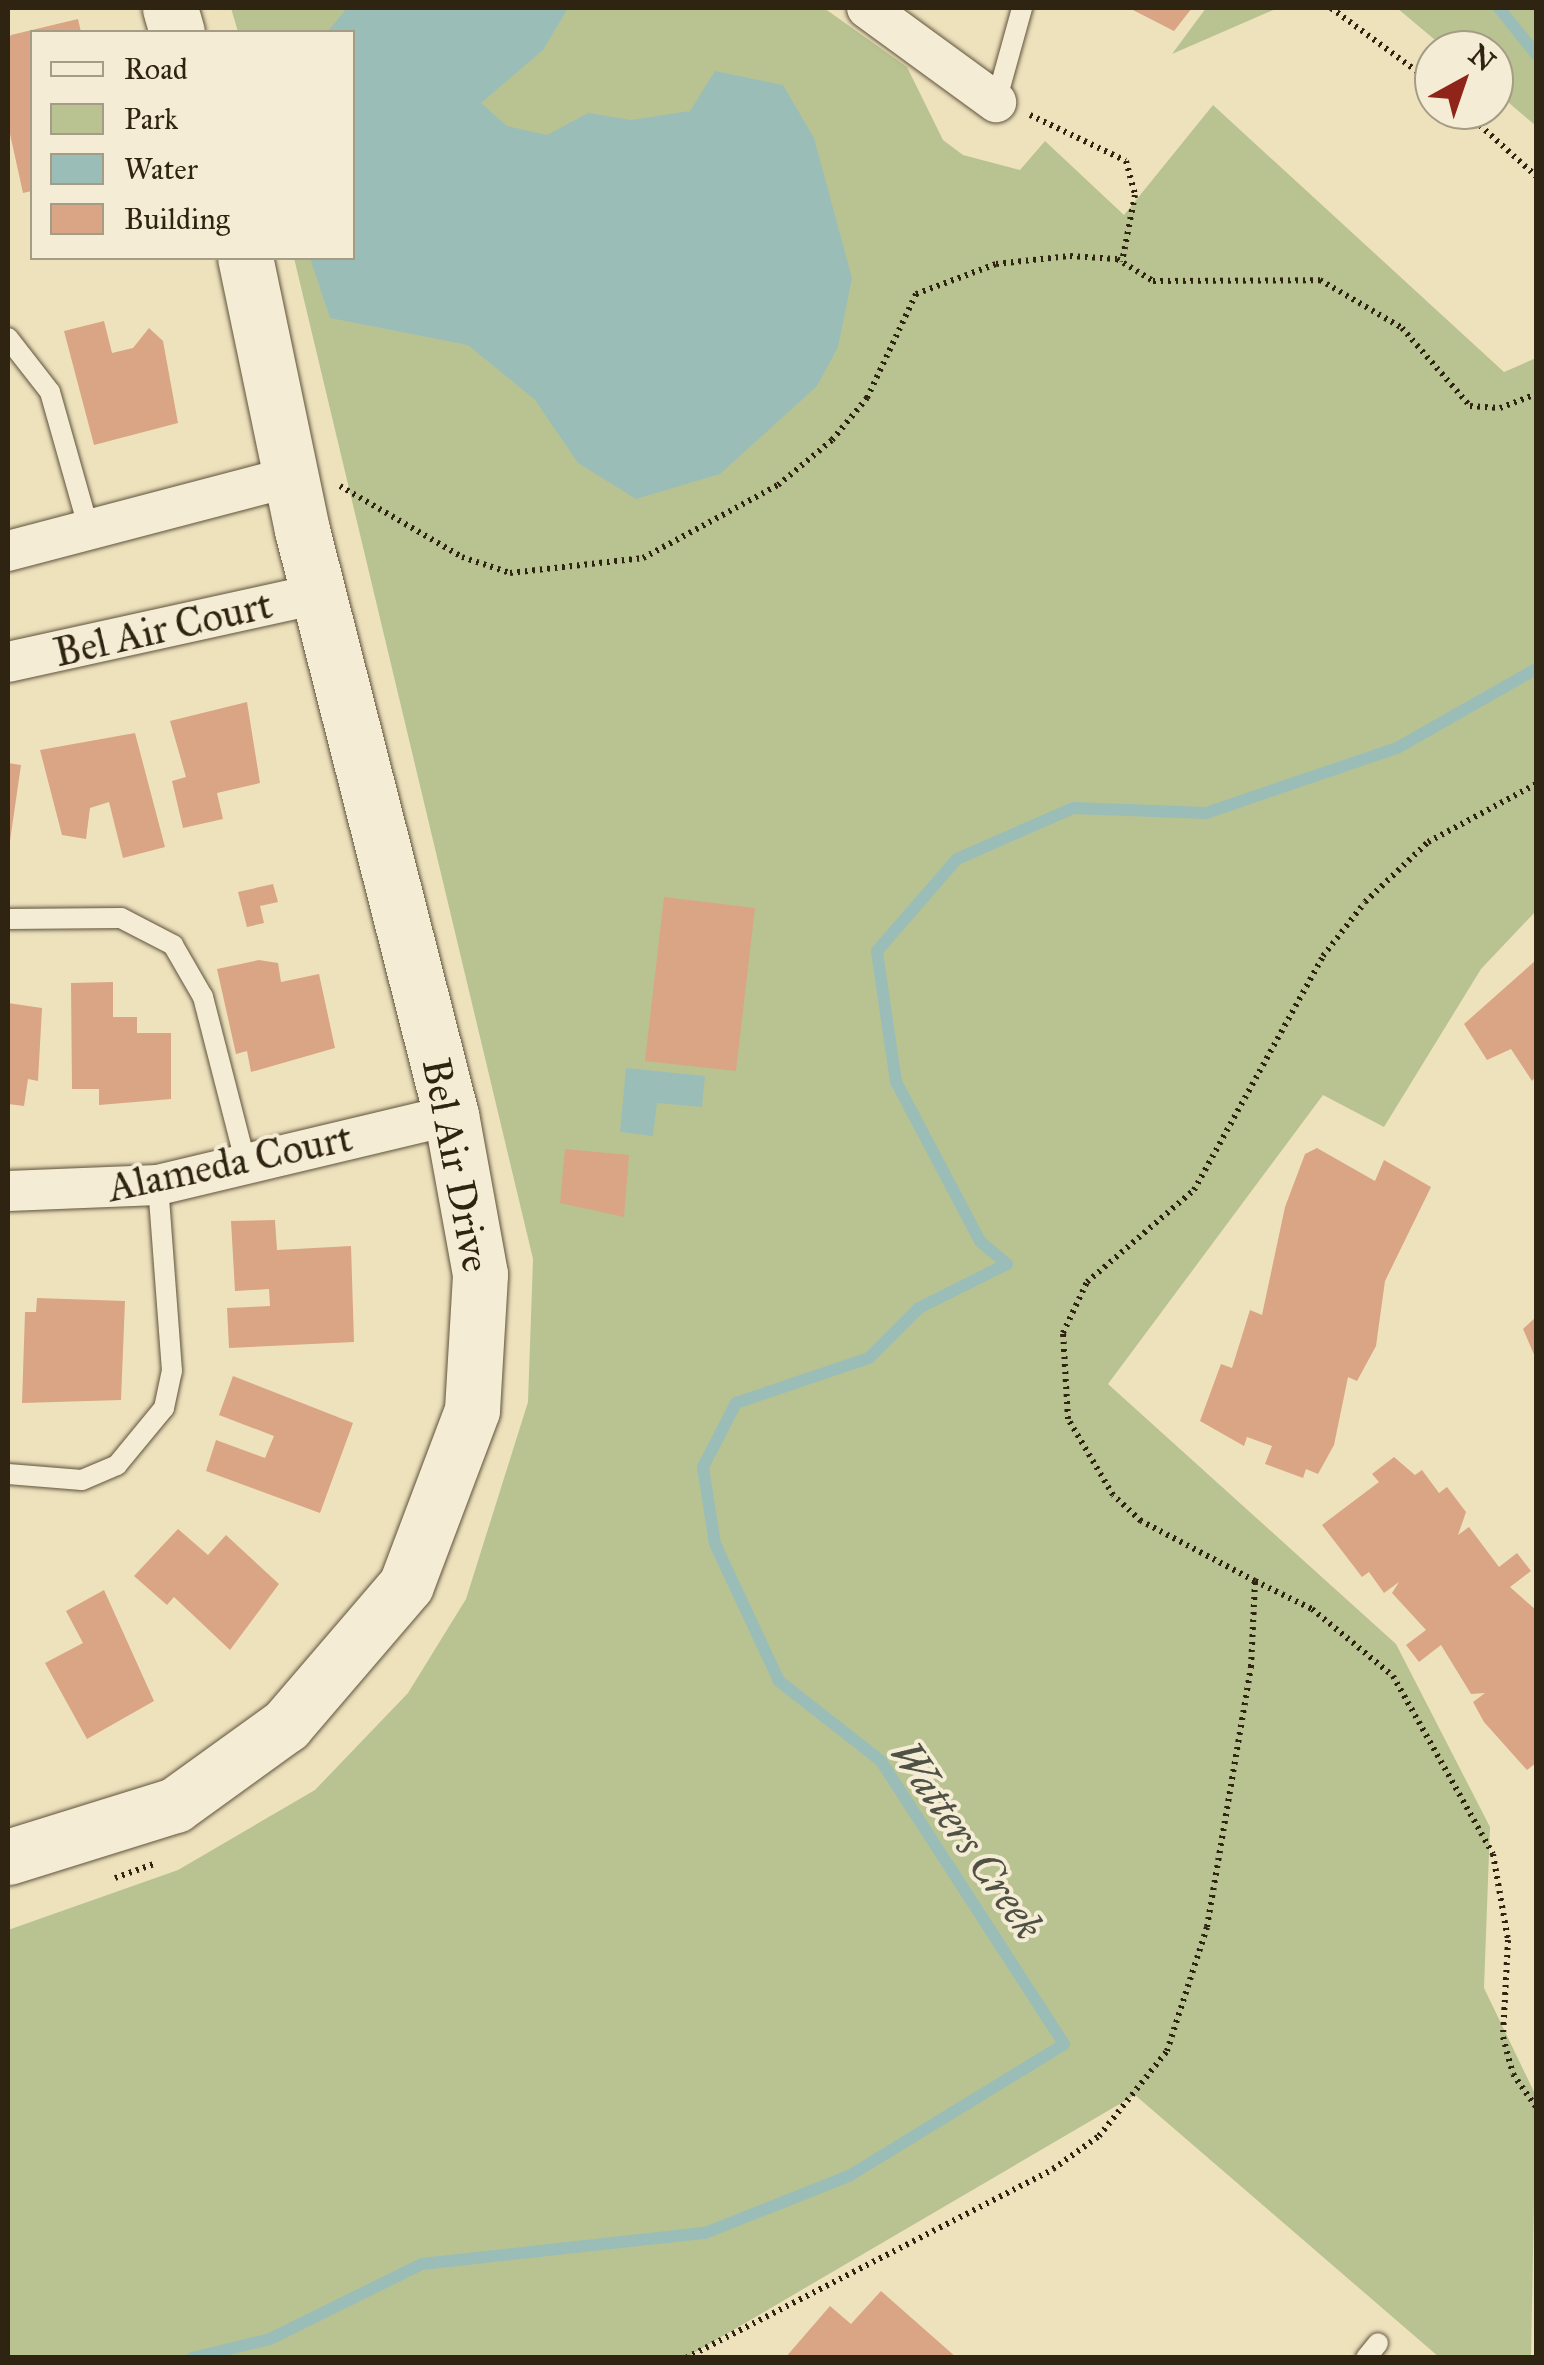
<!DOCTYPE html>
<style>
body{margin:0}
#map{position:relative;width:1544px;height:2365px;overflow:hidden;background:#eee2bd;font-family:"IM FELL Great Primer",serif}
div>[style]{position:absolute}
.green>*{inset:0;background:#b9c391}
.water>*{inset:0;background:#9bbdb8}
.stream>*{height:12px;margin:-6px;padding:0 6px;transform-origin:6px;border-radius:6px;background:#9bbdb8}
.building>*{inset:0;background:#d9a585}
.path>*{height:6px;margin-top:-3px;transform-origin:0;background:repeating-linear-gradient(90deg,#2f2312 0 2.5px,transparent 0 7.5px)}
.roads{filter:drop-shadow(0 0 2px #5f533d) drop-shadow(0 0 2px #5f533d)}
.lane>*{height:20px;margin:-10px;padding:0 10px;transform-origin:10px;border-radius:10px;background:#f4ecd4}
.street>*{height:40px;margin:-20px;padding:0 20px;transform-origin:20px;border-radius:20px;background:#f4ecd4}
.secondary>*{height:55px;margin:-27.5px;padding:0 27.5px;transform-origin:27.5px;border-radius:27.5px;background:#f4ecd4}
span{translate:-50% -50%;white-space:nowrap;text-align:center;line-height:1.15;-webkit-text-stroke:8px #f4ecd4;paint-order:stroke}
.street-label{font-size:40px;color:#2f2312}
.water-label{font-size:42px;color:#4f5144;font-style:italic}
.frame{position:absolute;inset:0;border:10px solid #2f2312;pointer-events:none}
.legend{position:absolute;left:30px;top:30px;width:325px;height:230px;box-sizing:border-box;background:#f4ecd4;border:2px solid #a59c86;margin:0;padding:12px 18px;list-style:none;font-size:30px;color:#2f2312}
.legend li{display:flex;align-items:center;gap:20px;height:50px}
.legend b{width:50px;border:2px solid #a59c86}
.north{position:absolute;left:1414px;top:30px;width:100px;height:100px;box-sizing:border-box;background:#f4ecd4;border:2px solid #a59c86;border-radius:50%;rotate:40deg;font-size:28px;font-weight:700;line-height:40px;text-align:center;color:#2f2312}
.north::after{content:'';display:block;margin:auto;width:35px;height:45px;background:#8f2418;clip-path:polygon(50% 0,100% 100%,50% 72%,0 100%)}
</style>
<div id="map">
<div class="green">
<i style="clip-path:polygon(231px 8px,824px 8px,907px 67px,943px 140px,963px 155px,1020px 170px,1045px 141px,1124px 215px,1213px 105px,1504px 372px,1536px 358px,1536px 911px,1481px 969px,1384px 1127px,1323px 1095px,1108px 1384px,1396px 1644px,1490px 1827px,1484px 1988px,1536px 2096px,1531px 2357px,1439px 2357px,1135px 2095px,687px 2357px,8px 2358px,8px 1930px,178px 1870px,315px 1790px,408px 1693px,466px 1599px,528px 1402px,533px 1259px,294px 258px,352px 258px,352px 32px,238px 32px)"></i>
<i style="clip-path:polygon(1206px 8px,1278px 8px,1172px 54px)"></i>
<i style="clip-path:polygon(1397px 8px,1536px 8px,1536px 126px,1494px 90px,1494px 50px,1447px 50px)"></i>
</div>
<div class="water">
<i style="clip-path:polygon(347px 8px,568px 8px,543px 50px,481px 103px,507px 126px,547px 135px,588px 113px,631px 120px,690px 111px,715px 71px,783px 85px,814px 138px,852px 278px,838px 347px,817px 386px,720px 474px,636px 499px,578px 463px,535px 400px,468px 345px,330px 318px,310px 258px,352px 258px,352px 32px,327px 32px)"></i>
<i style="clip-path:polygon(626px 1068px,705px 1076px,702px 1107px,657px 1103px,653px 1136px,620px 1132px)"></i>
</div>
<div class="stream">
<i style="left:1499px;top:8px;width:59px;rotate:51.2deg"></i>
<i style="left:192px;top:2358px;width:80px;rotate:-13.7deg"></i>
<i style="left:270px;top:2339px;width:169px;rotate:-26.3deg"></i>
<i style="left:422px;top:2264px;width:285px;rotate:-6.3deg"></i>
<i style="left:705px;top:2233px;width:155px;rotate:-21.6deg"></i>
<i style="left:849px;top:2176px;width:252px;rotate:-31.5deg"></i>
<i style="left:1064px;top:2044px;width:337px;rotate:-122.9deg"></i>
<i style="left:881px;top:1761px;width:130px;rotate:-141.9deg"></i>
<i style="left:779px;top:1681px;width:151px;rotate:-115deg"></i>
<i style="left:715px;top:1544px;width:78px;rotate:-98.9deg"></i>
<i style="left:703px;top:1467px;width:72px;rotate:-62.7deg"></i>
<i style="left:736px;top:1403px;width:140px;rotate:-18.7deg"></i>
<i style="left:869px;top:1358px;width:71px;rotate:-45deg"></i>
<i style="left:919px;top:1308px;width:98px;rotate:-26.6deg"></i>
<i style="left:1007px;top:1264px;width:35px;rotate:-140deg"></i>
<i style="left:980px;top:1241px;width:180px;rotate:-117.8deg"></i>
<i style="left:896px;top:1082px;width:132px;rotate:-98.3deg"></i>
<i style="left:877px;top:951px;width:122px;rotate:-49deg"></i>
<i style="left:957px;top:859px;width:127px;rotate:-23.7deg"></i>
<i style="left:1073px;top:808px;width:133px;rotate:2.2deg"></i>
<i style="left:1206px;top:813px;width:202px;rotate:-18.8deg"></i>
<i style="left:1397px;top:748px;width:160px;rotate:-29.6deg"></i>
</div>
<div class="building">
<i style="clip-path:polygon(1129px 8px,1192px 8px,1174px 31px)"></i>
<i style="clip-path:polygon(78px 19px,81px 32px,32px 32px,32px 191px,23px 193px,8px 125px,8px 40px,11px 35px)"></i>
<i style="clip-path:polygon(104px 321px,112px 353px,133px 348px,149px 328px,163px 341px,178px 423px,94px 445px,64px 331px)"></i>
<i style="clip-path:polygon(247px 702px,260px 783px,217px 793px,223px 819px,183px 828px,172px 781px,186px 777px,170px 721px)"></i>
<i style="clip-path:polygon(135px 733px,165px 847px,123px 858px,109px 802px,90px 808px,86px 839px,62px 835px,40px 750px)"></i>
<i style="clip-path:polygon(8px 763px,21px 765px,10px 841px,8px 840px)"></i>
<i style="clip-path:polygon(273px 884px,278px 902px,260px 906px,264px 923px,247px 927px,238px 892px)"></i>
<i style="clip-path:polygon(664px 897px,755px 908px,736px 1071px,645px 1061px)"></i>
<i style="clip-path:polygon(259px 960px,278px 963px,281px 982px,319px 974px,335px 1048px,251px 1072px,247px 1051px,236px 1054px,217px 969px)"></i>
<i style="clip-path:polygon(1536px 960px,1536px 1076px,1532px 1081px,1511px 1049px,1487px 1060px,1464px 1024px)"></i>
<i style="clip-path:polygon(113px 982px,113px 1017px,137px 1017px,137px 1033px,171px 1033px,171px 1099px,99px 1105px,99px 1089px,72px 1089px,71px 983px)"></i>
<i style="clip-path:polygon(8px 1003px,42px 1008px,38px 1081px,28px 1079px,24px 1106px,8px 1104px)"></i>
<i style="clip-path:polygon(1317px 1148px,1375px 1181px,1384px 1160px,1431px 1187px,1385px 1281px,1376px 1346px,1357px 1381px,1348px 1377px,1334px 1445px,1318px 1474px,1306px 1469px,1303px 1478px,1265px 1464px,1272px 1446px,1247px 1437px,1244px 1446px,1200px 1421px,1221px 1364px,1232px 1368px,1250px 1310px,1262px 1315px,1285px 1207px,1305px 1154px)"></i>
<i style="clip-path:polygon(565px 1149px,629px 1155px,624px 1217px,560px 1203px)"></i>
<i style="clip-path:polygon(275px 1220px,277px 1250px,351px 1246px,354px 1342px,229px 1348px,227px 1308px,270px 1306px,269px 1289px,235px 1291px,231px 1221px)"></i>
<i style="clip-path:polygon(37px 1298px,125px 1301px,121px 1400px,22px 1403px,25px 1312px,36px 1312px)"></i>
<i style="clip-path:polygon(1536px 1317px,1536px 1359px,1523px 1329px)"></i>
<i style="clip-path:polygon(233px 1376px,353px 1423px,320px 1513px,206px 1471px,216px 1440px,265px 1458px,274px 1436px,219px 1415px)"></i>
<i style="clip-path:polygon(1394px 1457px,1415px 1475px,1422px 1470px,1439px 1493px,1447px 1487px,1466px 1512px,1458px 1535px,1469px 1527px,1499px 1567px,1517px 1553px,1531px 1571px,1510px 1587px,1536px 1610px,1536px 1763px,1527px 1770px,1484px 1722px,1473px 1702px,1485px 1693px,1471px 1694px,1441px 1645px,1419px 1662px,1406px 1645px,1426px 1630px,1392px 1593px,1399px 1582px,1384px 1593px,1369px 1572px,1362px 1577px,1322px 1525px,1379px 1482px,1372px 1474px)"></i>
<i style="clip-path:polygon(178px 1529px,208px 1555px,226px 1535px,279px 1584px,230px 1650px,174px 1597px,167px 1605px,134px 1576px)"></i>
<i style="clip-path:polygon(104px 1590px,154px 1701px,87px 1739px,45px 1663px,83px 1643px,66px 1611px)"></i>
<i style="clip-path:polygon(881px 2291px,957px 2358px,785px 2358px,830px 2306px,851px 2324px)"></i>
</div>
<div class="path">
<i style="left:1331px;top:8px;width:128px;rotate:36.4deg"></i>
<i style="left:1463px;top:110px;width:98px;rotate:42.1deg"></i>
<i style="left:1030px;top:115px;width:106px;rotate:25.6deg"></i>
<i style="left:1126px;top:161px;width:35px;rotate:75deg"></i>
<i style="left:1135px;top:195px;width:68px;rotate:101deg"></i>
<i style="left:340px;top:486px;width:141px;rotate:30.2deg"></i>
<i style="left:462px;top:557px;width:51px;rotate:18.4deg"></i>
<i style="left:510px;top:573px;width:134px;rotate:-6.4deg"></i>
<i style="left:643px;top:558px;width:153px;rotate:-28.4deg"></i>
<i style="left:778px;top:485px;width:70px;rotate:-39.8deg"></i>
<i style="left:832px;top:440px;width:55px;rotate:-50.2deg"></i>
<i style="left:867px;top:398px;width:115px;rotate:-64.8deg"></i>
<i style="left:916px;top:294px;width:85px;rotate:-20.6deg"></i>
<i style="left:996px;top:264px;width:74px;rotate:-6.2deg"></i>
<i style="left:1070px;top:256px;width:47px;rotate:3.7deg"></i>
<i style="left:1117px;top:259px;width:42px;rotate:31.4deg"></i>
<i style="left:1153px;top:281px;width:167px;rotate:-0.3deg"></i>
<i style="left:1320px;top:280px;width:95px;rotate:30.3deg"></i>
<i style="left:1402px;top:328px;width:103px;rotate:48.9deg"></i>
<i style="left:1470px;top:406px;width:30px;rotate:4deg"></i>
<i style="left:1500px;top:408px;width:39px;rotate:-21deg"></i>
<i style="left:1255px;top:1581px;width:64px;rotate:26.2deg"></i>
<i style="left:1312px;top:1609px;width:105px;rotate:39.6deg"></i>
<i style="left:1393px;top:1676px;width:204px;rotate:60.7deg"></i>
<i style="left:1493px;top:1854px;width:87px;rotate:80.1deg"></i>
<i style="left:1508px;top:1940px;width:97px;rotate:93deg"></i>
<i style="left:1503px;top:2037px;width:38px;rotate:75deg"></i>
<i style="left:1513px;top:2074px;width:40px;rotate:55.1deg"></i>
<i style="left:115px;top:1878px;width:41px;rotate:-19.7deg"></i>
<i style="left:686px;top:2358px;width:413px;rotate:-27.2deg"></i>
<i style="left:1053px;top:2169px;width:57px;rotate:-35.7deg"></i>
<i style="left:1099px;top:2136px;width:109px;rotate:-51.3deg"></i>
<i style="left:1167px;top:2051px;width:130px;rotate:-72.1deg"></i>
<i style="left:1207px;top:1927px;width:264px;rotate:-80.4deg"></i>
<i style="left:1251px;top:1667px;width:86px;rotate:-87.3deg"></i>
<i style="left:1255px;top:1581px;width:129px;rotate:-152.2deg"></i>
<i style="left:1141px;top:1521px;width:38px;rotate:-137deg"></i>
<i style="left:1113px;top:1495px;width:88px;rotate:-120.6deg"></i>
<i style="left:1068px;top:1419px;width:86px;rotate:-93.3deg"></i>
<i style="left:1063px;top:1333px;width:56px;rotate:-64.8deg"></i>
<i style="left:1087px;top:1282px;width:141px;rotate:-40.7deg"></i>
<i style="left:1194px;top:1190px;width:267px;rotate:-61.1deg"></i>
<i style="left:1323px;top:956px;width:68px;rotate:-52.1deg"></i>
<i style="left:1365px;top:902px;width:87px;rotate:-43.6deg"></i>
<i style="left:1428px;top:842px;width:123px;rotate:-28.2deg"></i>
</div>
<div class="roads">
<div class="lane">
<i style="left:996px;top:102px;width:98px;rotate:-74.5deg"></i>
<i style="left:8px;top:338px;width:68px;rotate:52.1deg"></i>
<i style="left:50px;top:392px;width:143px;rotate:74.2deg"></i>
<i style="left:8px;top:919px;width:113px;rotate:-0.5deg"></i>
<i style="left:121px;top:918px;width:59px;rotate:27.4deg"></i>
<i style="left:173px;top:945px;width:60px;rotate:60deg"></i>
<i style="left:203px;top:997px;width:172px;rotate:75.6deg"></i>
<i style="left:8px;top:1474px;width:74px;rotate:4.6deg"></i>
<i style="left:82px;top:1480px;width:38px;rotate:-23deg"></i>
<i style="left:117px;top:1465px;width:74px;rotate:-50.5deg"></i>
<i style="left:164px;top:1408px;width:38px;rotate:-78deg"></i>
<i style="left:172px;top:1371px;width:187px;rotate:-94.3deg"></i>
<i style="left:1366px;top:2358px;width:19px;rotate:-51deg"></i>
</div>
<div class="street">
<i style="left:867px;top:8px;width:160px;rotate:36.1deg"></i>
<i style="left:8px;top:551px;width:293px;rotate:-14.7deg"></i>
<i style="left:8px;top:662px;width:317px;rotate:-12.4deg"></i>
<i style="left:8px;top:1191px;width:150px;rotate:-2.3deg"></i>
<i style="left:158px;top:1185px;width:301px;rotate:-13.4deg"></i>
</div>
<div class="secondary">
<i style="left:170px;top:8px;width:25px;rotate:74deg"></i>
<i style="left:8px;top:1857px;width:175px;rotate:-17.3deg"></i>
<i style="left:175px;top:1805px;width:137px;rotate:-35.8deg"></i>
<i style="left:286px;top:1725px;width:184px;rotate:-49.4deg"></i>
<i style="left:406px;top:1585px;width:187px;rotate:-69.3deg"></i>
<i style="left:472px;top:1410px;width:136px;rotate:-86.6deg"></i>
<i style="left:480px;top:1274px;width:162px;rotate:-100.3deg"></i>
<i style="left:451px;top:1115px;width:604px;rotate:-104.29deg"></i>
<i style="left:302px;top:530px;width:278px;rotate:-101.8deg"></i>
</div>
</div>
<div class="street-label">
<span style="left:163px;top:629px;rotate:-13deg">Bel Air Court</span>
<span style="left:230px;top:1163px;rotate:-12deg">Alameda Court</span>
<span style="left:456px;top:1165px;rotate:79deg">Bel Air Drive</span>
</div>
<div class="water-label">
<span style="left:967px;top:1840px;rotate:55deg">Watters Creek</span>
</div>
<div class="frame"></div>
<ul class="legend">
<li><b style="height:12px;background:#f4ecd4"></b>Road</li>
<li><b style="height:28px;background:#b9c391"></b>Park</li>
<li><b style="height:28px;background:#9bbdb8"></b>Water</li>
<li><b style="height:28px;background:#d9a585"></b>Building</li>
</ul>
<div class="north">N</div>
</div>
